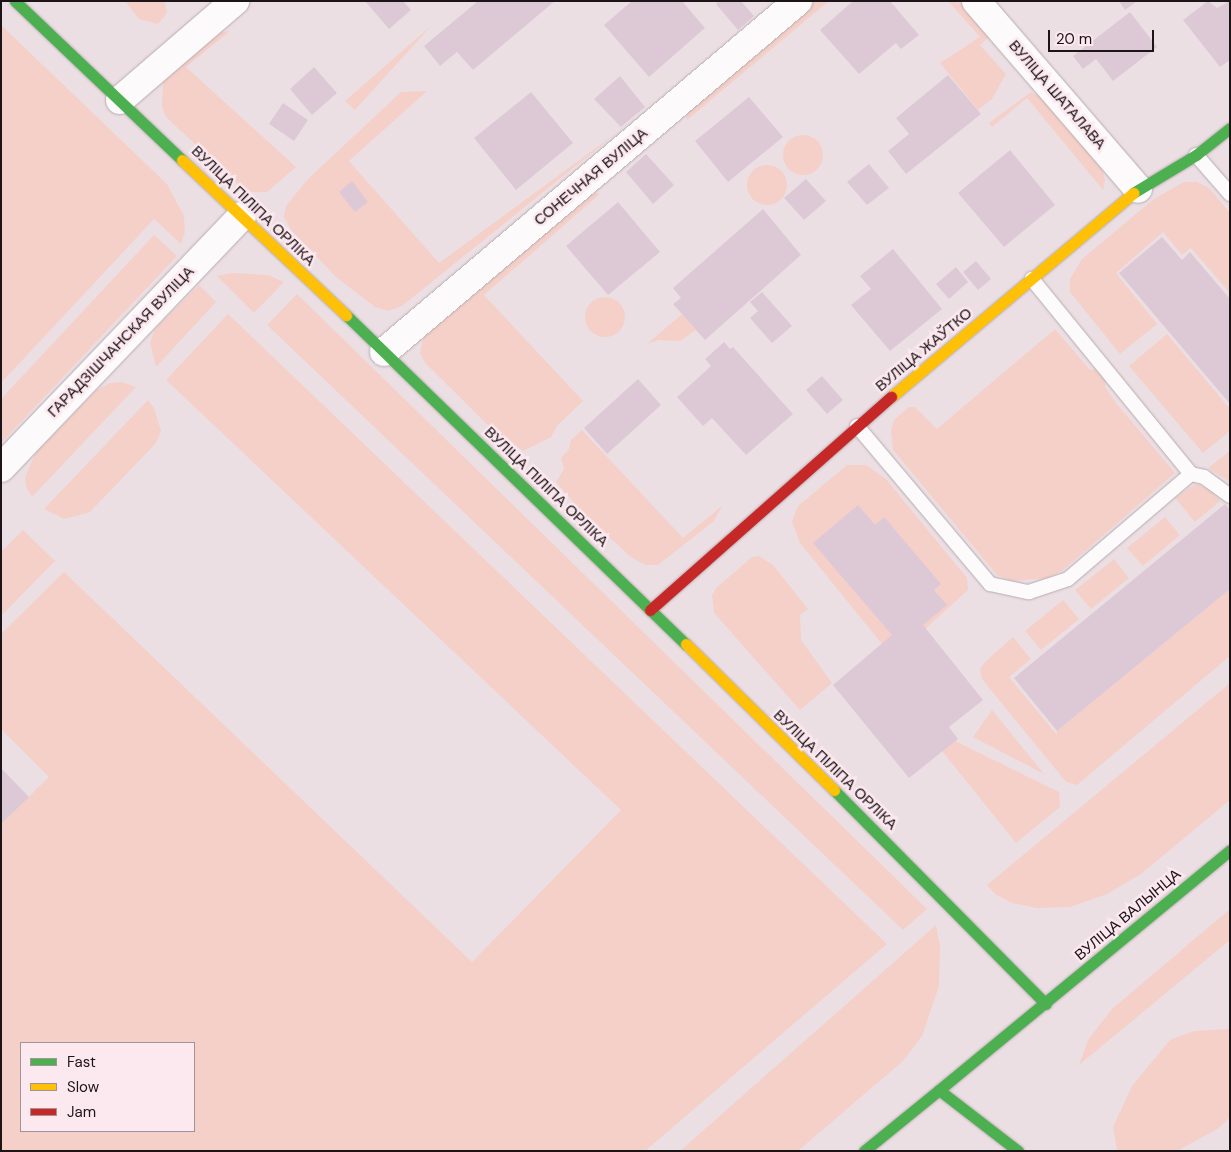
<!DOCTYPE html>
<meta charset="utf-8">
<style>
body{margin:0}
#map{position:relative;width:1231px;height:1152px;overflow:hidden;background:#ecdfe3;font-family:"DM Sans",sans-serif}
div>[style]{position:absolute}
.green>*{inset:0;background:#f4d0c9}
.round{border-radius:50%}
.building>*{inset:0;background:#ddc9d6}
.roads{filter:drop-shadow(0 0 1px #b7acb0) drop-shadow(0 0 1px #b7acb0)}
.lane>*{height:14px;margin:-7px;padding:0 7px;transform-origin:7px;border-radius:7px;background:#fcfafb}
.street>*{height:28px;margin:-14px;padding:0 14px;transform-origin:14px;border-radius:14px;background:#fcfafb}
.fast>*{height:11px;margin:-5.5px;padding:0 5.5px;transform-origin:5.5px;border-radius:5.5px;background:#4caf50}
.slow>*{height:11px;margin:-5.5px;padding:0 5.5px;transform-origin:5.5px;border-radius:5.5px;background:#ffc107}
.jam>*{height:11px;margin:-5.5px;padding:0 5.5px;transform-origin:5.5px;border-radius:5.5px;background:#c62828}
span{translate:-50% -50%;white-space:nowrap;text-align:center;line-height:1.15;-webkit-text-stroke:5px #fce8ef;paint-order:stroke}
.street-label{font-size:15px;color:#1d1417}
.frame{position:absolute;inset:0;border:2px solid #1d1417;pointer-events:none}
.legend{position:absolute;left:20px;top:1042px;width:175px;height:90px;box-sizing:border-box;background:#fce8ef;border:1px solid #a39399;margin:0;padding:6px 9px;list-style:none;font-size:15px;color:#1d1417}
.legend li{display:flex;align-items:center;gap:10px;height:25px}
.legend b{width:25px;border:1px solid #a39399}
.scale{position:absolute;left:1048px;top:30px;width:106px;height:22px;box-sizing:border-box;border:2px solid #1d1417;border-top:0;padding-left:6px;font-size:15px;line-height:18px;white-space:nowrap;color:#1d1417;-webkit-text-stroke:4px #fce8ef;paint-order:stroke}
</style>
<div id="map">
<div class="green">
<i style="clip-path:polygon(125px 1px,165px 1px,167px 13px,158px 24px,139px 19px)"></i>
<i style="clip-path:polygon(816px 1px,829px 1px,687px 120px,687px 109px)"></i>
<i style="clip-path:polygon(948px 1px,967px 4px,991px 35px,980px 45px,1006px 74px,992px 99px,978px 110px,940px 63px,980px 37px)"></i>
<i style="clip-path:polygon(1px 25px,167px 184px,184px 216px,185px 232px,181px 244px,154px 219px,1px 383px)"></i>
<i style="clip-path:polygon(432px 25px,355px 110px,345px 101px)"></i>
<i style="clip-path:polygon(230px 31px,186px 67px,296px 167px,267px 192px,250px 192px,240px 186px,166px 117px,162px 106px,163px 82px,172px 67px,209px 34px)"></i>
<i style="clip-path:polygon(427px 91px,349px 161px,439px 263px,619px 131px,402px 306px,389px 311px,375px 307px,336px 277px,291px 230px,284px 217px,286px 206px,308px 179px,401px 92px)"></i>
<i style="clip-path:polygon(1031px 92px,1044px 99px,1101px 163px,1105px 180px,1103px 190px,1027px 98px,992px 127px,989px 123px)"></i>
<i class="round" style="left:783px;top:135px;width:40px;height:40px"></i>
<i class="round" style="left:747px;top:165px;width:40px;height:40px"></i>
<i style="clip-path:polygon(1184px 182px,1197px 182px,1209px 188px,1230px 213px,1230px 293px,1191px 248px,1182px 255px,1163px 232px,1116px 273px,1157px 324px,1120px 354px,1070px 292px,1070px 279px,1082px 259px,1154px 199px)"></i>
<i style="clip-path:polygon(588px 192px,600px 194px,484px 295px,583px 401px,557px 426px,551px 437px,523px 451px,491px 428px,425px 363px,420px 353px,422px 343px,425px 334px)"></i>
<i style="clip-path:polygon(154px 235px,177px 256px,1px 443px,1px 399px)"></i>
<i style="clip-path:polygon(232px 273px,268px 275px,284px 282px,254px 313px,217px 276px)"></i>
<i style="clip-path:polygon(199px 285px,216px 302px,156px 367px,150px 343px,155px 329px)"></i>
<i style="clip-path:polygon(297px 294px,382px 377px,927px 909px,903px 930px,267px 325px)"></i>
<i class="round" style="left:585px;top:297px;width:40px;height:40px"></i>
<i style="clip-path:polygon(evenodd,228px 314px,887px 944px,645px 1151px,1px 1151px,1px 824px,49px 777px,1px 729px,1px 634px,64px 572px,472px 962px,621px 810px,166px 380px,228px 314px,21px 1043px,194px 1043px,194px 1131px,21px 1131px,21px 1043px)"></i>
<i style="clip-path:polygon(682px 314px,696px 330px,680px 341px,659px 340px,647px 344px)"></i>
<i style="clip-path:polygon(1055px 329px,1090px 370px,1095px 369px,1106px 378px,1105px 387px,1117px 404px,1175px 473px,1062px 571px,1047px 578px,1013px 581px,997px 575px,893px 450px,891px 430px,894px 420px,909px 407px,915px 407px,937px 429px)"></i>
<i style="clip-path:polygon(1167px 334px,1230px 409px,1230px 431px,1203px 453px,1129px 366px)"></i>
<i style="clip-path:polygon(122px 382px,136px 387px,32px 497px,26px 487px,25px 477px,36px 452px,97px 390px,110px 383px)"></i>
<i style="clip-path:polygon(148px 400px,154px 408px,161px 431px,156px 443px,90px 512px,64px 519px,44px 509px)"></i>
<i style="clip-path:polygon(582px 430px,683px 538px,722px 506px,714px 521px,658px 565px,646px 565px,632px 558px,582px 512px,556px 482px,564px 469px,561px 458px,569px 449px,571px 440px)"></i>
<i style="clip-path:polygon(1230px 451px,1230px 482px,1208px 468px)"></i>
<i style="clip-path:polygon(847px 465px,866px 465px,886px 479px,967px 578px,968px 590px,925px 629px,882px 644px,800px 543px,792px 522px,798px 506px)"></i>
<i style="clip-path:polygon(1196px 484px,1210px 490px,1220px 501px,1195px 522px,1175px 498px)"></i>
<i style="clip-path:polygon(1165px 517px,1180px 535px,1143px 566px,1127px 548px)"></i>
<i style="clip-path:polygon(23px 530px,55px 561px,1px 616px,1px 552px)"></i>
<i style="clip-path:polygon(759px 556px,773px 565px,808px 609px,800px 615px,801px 640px,832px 683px,800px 710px,714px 613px,712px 595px,716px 588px,752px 557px)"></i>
<i style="clip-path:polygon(1114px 559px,1129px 578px,1091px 609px,1075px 590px)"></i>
<i style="clip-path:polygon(1230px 589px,1230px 656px,1077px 785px,1066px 782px,982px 679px,980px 669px,985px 662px,1013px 637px,1031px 659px,1009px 677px,1057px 735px,1057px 731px)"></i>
<i style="clip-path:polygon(1063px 600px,1079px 619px,1041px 650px,1025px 631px)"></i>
<i style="clip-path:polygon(1230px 683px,1230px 800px,1141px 874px,1107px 894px,1070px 907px,1036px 908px,1012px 903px,995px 894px,987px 885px)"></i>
<i style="clip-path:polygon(992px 710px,1044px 774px,973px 737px)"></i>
<i style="clip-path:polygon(955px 741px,1059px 792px,1060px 807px,1016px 843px,942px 751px)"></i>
<i style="clip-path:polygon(1230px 909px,1230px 940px,1079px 1065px,1088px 1040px,1112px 1009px)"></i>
<i style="clip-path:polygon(936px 925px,940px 947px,939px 986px,922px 1036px,903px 1061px,798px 1151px,680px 1151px)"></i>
<i style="clip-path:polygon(1230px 1029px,1230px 1117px,1219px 1128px,1177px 1151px,1117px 1151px,1113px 1127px,1132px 1086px,1170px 1040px,1194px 1031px)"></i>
</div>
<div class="building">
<i style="clip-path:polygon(365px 1px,403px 1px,411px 10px,389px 29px)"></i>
<i style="clip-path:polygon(478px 1px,555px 1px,473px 70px,457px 52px,440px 66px,424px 46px)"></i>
<i style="clip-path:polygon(632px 1px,682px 1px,705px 28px,649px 77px,604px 25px)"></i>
<i style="clip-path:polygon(719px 1px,741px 1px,754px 16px,738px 30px,716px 4px)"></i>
<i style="clip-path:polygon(853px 1px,890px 1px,919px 35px,901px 49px,896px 43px,859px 74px,820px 30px)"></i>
<i style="clip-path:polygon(1119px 1px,1137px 1px,1125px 10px)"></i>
<i style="clip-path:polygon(1208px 1px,1217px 8px,1230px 1px,1230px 60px,1220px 67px,1183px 20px)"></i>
<i style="clip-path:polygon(1130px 12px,1157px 47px,1113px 81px,1096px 59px,1083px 69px,1073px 56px)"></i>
<i style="clip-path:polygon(314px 67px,337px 93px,312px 115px,290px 89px)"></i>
<i style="clip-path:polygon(948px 75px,981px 114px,906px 174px,888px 151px,909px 134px,896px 118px)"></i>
<i style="clip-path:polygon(620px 76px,645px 107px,621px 127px,594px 99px)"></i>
<i style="clip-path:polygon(531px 92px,573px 143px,516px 190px,474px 138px)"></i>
<i style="clip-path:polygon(749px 97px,783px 137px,728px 182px,695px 141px)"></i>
<i style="clip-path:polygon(283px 103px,308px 120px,294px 141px,269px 124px)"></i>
<i style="clip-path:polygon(1010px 150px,1055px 205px,1004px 247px,958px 193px)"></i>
<i style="clip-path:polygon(646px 154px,674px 185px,653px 204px,626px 172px)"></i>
<i style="clip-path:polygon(869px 164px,889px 188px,867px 205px,847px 182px)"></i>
<i style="clip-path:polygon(806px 179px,826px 201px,804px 220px,784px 198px)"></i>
<i style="clip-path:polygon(352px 181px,368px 202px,355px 212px,339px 192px)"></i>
<i style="clip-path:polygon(618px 202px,660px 252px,608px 295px,566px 246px)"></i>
<i style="clip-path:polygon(763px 209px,801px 255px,705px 340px,673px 304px,681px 298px,673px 288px)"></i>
<i style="clip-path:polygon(1162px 237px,1182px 260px,1190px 252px,1230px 299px,1230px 404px,1119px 273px)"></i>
<i style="clip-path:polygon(893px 249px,942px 309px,890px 351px,851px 305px,871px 289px,860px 276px)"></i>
<i style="clip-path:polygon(976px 261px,991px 279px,978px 290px,963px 272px)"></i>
<i style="clip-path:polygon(956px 267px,968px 282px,949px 299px,936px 284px)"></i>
<i style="clip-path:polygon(762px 292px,792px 326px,772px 343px,750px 318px,758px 311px,750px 302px)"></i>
<i style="clip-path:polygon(724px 342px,730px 349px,733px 347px,793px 414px,746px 455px,712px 418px,703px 426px,677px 397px,711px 366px,705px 359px)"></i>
<i style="clip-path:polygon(822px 376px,843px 400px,827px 414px,806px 390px)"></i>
<i style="clip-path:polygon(638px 379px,661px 405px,607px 454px,584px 428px)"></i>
<i style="clip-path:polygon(1225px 504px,1230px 509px,1230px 589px,1057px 731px,1014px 678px)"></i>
<i style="clip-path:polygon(858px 505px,875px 525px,884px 517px,941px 584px,934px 590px,947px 605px,923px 625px,983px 700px,949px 727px,958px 739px,909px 778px,833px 685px,892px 635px,813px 543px)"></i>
<i style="clip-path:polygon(1px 768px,29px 797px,1px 824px)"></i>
</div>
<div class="roads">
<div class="lane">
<i style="left:1196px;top:155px;width:52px;rotate:48.9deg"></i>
<i style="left:857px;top:426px;width:207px;rotate:49.9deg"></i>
<i style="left:990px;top:584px;width:40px;rotate:12deg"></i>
<i style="left:1029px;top:592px;width:41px;rotate:-18.4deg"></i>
<i style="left:1068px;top:579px;width:162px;rotate:-40.5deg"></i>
<i style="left:1191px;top:474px;width:252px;rotate:-129.2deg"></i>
<i style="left:1191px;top:474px;width:13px;rotate:13deg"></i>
<i style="left:1204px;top:477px;width:32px;rotate:36deg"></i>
</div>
<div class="street">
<i style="left:976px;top:1px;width:248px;rotate:49.2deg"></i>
<i style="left:120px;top:100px;width:152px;rotate:-40.7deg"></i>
<i style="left:384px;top:352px;width:543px;rotate:-40.29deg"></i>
<i style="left:1px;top:468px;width:349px;rotate:-46.3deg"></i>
</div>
<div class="fast">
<i style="left:15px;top:1px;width:231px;rotate:43.6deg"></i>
<i style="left:1133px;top:193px;width:74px;rotate:-31.1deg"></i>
<i style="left:1196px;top:155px;width:43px;rotate:-38.5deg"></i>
<i style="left:346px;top:315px;width:473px;rotate:44.1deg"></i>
<i style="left:834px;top:790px;width:301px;rotate:45.3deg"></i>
<i style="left:939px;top:1090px;width:377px;rotate:-39.5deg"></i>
<i style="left:864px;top:1151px;width:97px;rotate:-39.1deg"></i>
<i style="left:939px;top:1090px;width:100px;rotate:37.7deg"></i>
</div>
<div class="slow">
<i style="left:182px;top:160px;width:226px;rotate:43.4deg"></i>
<i style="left:891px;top:397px;width:317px;rotate:-40.1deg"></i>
<i style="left:686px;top:644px;width:208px;rotate:44.6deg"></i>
</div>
<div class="jam">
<i style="left:650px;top:610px;width:322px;rotate:-41.5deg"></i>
</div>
</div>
<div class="street-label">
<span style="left:1057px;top:95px;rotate:49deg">ВУЛІЦА ШАТАЛАВА</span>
<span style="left:591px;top:177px;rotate:-40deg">СОНЕЧНАЯ ВУЛІЦА</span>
<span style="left:253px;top:206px;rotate:44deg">ВУЛІЦА ПІЛІПА ОРЛІКА</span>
<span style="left:121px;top:342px;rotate:-46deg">ГАРАДЗІШЧАНСКАЯ ВУЛІЦА</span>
<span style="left:924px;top:350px;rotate:-40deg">ВУЛІЦА ЖАЎТКО</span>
<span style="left:546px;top:487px;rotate:44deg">ВУЛІЦА ПІЛІПА ОРЛІКА</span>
<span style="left:835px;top:770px;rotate:44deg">ВУЛІЦА ПІЛІПА ОРЛІКА</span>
<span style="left:1128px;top:915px;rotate:-40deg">ВУЛІЦА ВАЛЫНЦА</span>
</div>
<div class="frame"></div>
<ul class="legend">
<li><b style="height:6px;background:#4caf50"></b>Fast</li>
<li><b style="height:6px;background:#ffc107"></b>Slow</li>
<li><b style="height:6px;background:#c62828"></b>Jam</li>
</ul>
<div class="scale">20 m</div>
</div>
